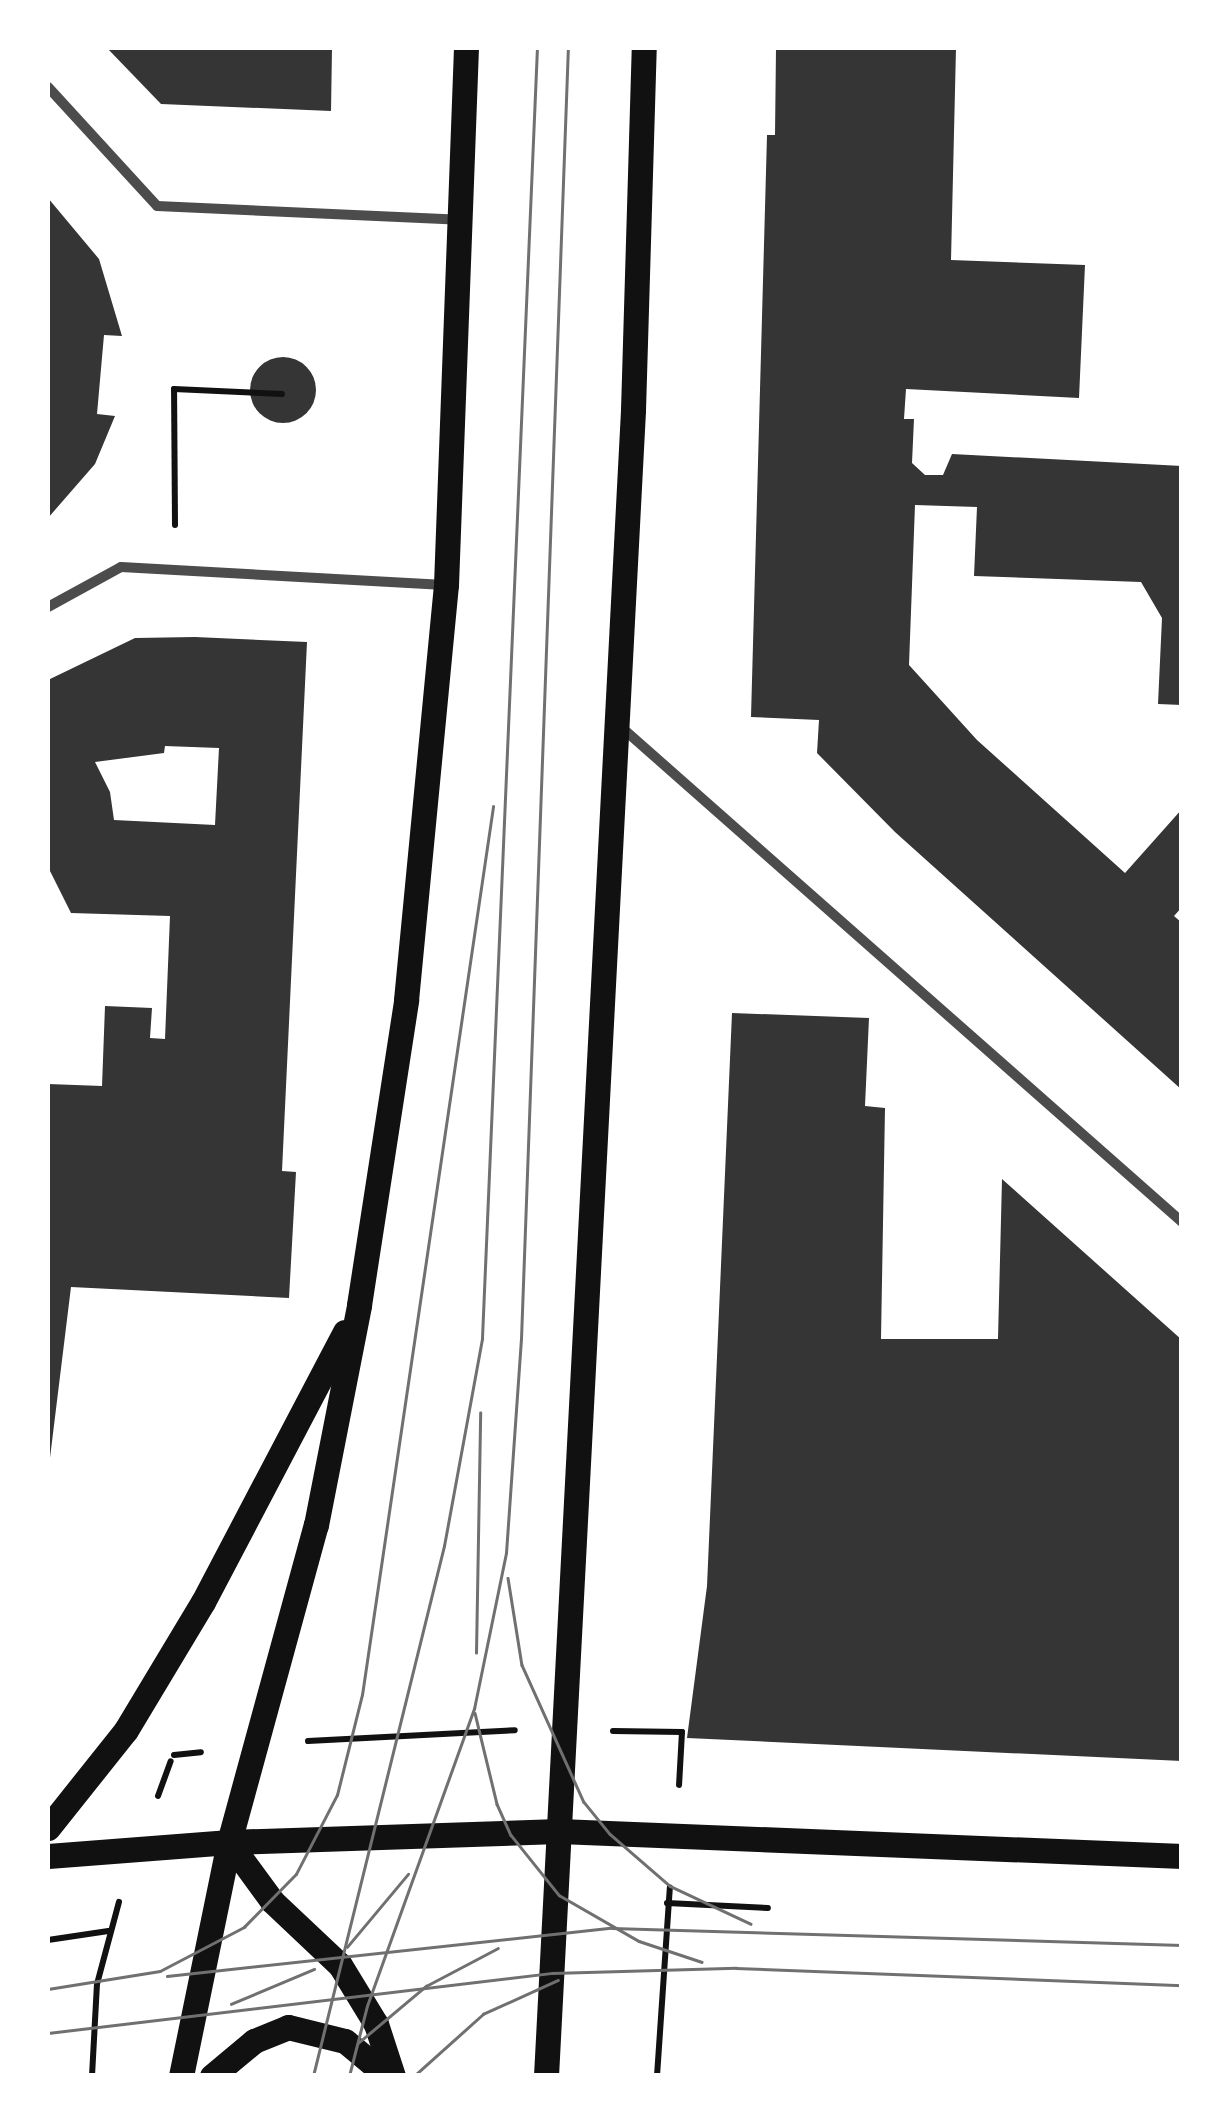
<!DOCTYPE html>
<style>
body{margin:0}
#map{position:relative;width:1229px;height:2123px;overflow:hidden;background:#fff;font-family:"Exo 2",sans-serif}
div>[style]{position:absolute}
.building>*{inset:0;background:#353535}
.round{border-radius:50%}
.path>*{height:6px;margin:-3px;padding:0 3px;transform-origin:3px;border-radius:3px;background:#111}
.minor>*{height:10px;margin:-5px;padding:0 5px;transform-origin:5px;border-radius:5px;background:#4c4c4c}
.primary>*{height:25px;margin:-12.5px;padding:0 12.5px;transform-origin:12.5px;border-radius:12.5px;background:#111}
.tram>*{height:2.5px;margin:-1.25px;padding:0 1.25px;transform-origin:1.25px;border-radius:1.25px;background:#707070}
span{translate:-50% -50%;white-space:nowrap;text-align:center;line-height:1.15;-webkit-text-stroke:8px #fff;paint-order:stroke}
.frame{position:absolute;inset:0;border:50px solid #fff;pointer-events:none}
</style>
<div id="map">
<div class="building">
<i style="clip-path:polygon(107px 48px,332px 48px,331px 111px,161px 104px)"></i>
<i style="clip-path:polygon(776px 48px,956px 48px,951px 260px,1085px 265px,1079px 398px,906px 389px,904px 419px,914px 419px,912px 463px,925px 475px,943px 475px,952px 454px,1182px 466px,1182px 705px,1158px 704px,1162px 618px,1141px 582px,974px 576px,977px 507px,915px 505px,909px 665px,977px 740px,1125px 873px,1182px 809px,1182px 907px,1174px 916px,1182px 923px,1182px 1090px,895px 832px,817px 753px,819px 720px,751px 717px,767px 135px,775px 135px)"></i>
<i style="clip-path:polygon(48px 198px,99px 259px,122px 336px,104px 335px,97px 414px,115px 416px,95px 464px,48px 518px)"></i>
<i class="round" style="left:250px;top:357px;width:66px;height:66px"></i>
<i style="clip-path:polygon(evenodd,195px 637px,307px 642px,282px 1171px,296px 1172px,289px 1298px,71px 1287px,48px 1474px,48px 1084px,102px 1086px,105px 1006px,152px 1008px,150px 1038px,165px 1039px,170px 916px,71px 913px,48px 867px,48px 680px,135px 638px,195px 637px,165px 746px,219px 748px,215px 825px,114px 820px,110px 792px,95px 762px,164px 753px,165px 746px)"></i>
<i style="clip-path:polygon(732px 1013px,869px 1018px,865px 1106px,885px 1108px,881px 1339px,998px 1339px,1002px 1179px,1182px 1340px,1182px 1761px,687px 1738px,707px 1586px)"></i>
</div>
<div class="path">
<i style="left:175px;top:525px;width:136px;rotate:-90.4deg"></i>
<i style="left:174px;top:389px;width:108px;rotate:2.7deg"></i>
<i style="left:613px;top:1731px;width:69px;rotate:0.8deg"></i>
<i style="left:682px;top:1732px;width:53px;rotate:93.2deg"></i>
<i style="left:308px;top:1741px;width:207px;rotate:-3deg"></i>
<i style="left:174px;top:1755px;width:27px;rotate:-6deg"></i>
<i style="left:158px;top:1796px;width:37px;rotate:-70deg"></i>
<i style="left:667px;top:1903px;width:101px;rotate:2.8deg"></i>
<i style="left:48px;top:1940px;width:61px;rotate:-8.5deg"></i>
<i style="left:92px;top:2076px;width:92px;rotate:-86.9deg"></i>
<i style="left:97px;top:1984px;width:85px;rotate:-75deg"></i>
<i style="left:657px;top:2076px;width:189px;rotate:-86.1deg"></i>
</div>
<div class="minor">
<i style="left:48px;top:87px;width:161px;rotate:47.5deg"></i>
<i style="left:157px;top:206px;width:303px;rotate:2.6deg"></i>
<i style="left:48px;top:607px;width:83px;rotate:-28.7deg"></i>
<i style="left:121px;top:567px;width:324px;rotate:3.2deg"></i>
<i style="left:620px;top:726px;width:750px;rotate:41.43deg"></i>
</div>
<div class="primary">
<i style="left:48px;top:1828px;width:125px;rotate:-51.5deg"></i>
<i style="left:126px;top:1730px;width:149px;rotate:-59deg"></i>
<i style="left:203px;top:1602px;width:305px;rotate:-62.3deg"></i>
<i style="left:229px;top:1842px;width:73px;rotate:53.9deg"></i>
<i style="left:272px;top:1901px;width:93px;rotate:43.3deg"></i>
<i style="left:340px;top:1965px;width:69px;rotate:58.6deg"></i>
<i style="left:376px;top:2024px;width:55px;rotate:71.9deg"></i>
<i style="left:48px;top:1856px;width:182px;rotate:-4.4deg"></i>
<i style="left:229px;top:1842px;width:330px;rotate:-1.9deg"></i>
<i style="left:559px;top:1831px;width:624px;rotate:2.3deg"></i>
<i style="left:181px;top:2076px;width:239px;rotate:-78.4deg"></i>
<i style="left:229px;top:1842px;width:329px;rotate:-74.7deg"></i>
<i style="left:316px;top:1525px;width:224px;rotate:-78.9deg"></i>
<i style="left:359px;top:1305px;width:309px;rotate:-81.2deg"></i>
<i style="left:406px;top:1000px;width:417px;rotate:-84.5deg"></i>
<i style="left:446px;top:585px;width:537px;rotate:-87.87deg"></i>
<i style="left:212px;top:2076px;width:55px;rotate:-39.8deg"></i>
<i style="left:254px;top:2041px;width:37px;rotate:-22deg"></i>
<i style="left:288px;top:2027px;width:59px;rotate:13.8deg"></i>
<i style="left:345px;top:2041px;width:55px;rotate:39.8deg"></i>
<i style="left:546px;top:2076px;width:1668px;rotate:-87.01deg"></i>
<i style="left:633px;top:410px;width:362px;rotate:-88.3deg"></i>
</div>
<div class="tram">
<i style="left:508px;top:1578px;width:88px;rotate:80.9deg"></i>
<i style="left:522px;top:1665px;width:150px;rotate:65.7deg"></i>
<i style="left:584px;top:1802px;width:41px;rotate:50.9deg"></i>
<i style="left:610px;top:1834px;width:79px;rotate:40.9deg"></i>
<i style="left:670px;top:1886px;width:89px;rotate:25.1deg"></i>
<i style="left:476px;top:1653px;width:240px;rotate:-89deg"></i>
<i style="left:475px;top:1713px;width:94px;rotate:76.4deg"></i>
<i style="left:497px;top:1804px;width:34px;rotate:66deg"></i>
<i style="left:511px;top:1835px;width:77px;rotate:51.3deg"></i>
<i style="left:559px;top:1895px;width:92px;rotate:29.9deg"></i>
<i style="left:639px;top:1941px;width:66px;rotate:18.4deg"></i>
<i style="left:347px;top:1947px;width:95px;rotate:-50.1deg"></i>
<i style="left:167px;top:1976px;width:448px;rotate:-6.2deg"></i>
<i style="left:612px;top:1928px;width:570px;rotate:1.71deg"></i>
<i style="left:48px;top:1989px;width:113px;rotate:-9.1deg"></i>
<i style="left:160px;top:1971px;width:95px;rotate:-27.6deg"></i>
<i style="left:244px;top:1927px;width:74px;rotate:-45.5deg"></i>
<i style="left:296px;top:1874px;width:89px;rotate:-62.6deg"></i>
<i style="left:337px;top:1795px;width:103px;rotate:-76deg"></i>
<i style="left:362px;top:1695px;width:898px;rotate:-81.61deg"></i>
<i style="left:231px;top:2004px;width:90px;rotate:-22.9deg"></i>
<i style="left:48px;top:2033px;width:508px;rotate:-6.79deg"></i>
<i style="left:552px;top:1973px;width:184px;rotate:-1.6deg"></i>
<i style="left:736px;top:1968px;width:446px;rotate:2.2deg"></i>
<i style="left:358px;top:2043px;width:89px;rotate:-40deg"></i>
<i style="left:426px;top:1986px;width:81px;rotate:-27.8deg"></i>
<i style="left:313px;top:2076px;width:546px;rotate:-76.12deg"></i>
<i style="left:444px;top:1546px;width:211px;rotate:-79.6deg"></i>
<i style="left:482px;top:1338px;width:1291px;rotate:-87.56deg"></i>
<i style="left:349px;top:2076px;width:72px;rotate:-75.6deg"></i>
<i style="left:367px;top:2006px;width:316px;rotate:-70.2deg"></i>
<i style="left:474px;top:1709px;width:159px;rotate:-78.4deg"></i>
<i style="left:506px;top:1553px;width:215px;rotate:-86deg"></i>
<i style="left:521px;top:1339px;width:1292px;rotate:-87.92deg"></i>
<i style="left:414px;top:2076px;width:93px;rotate:-41.9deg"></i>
<i style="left:483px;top:2014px;width:82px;rotate:-24.4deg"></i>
</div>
<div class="frame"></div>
</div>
